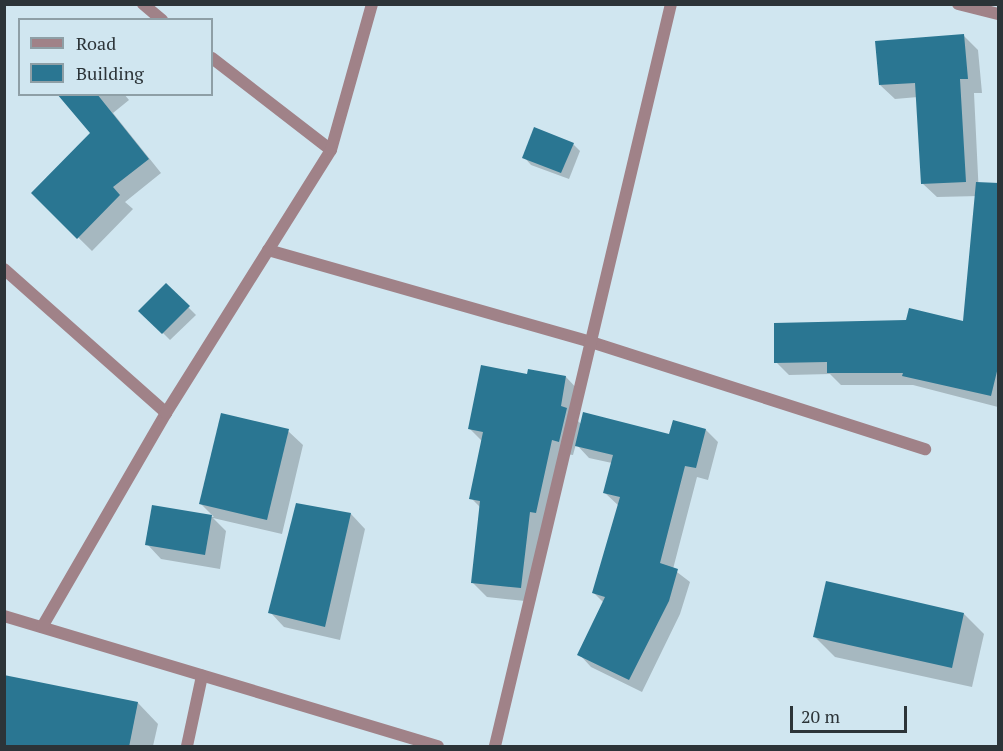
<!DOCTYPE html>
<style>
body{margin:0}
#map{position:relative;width:1003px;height:751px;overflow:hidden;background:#d0e6f0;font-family:"PT Serif",serif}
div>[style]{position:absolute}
.shadow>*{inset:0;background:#0003}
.building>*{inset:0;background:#2a7692}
.minor>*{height:12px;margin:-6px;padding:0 6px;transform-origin:6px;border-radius:6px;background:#a08288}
span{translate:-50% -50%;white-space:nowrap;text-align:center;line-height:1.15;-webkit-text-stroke:6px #d0e6f0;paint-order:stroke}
.frame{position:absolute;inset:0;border:6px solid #2c3438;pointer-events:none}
.legend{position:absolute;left:18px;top:18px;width:195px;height:78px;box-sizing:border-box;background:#d0e6f0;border:2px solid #8e9fa6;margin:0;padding:8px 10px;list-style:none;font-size:18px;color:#2c3438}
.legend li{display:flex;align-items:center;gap:12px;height:30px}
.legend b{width:30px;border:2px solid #8e9fa6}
.scale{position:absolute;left:790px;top:706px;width:117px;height:27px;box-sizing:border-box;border:3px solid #2c3438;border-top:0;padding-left:8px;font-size:18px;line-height:21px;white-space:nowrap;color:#2c3438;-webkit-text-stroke:4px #d0e6f0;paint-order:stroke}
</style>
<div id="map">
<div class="shadow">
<i style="clip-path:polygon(964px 36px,978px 50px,982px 93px,974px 93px,979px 196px,937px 197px,922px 183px,918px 97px,895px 99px,880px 85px)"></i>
<i style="clip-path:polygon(59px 94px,124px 94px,129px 100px,113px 113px,161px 173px,125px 202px,133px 209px,92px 251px,33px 193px,92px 133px)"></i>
<i style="clip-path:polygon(573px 144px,580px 151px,569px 179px,531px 165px,524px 157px)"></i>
<i style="clip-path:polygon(998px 239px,998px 407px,913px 385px,841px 385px,830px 374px,789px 375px,776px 362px,965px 323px)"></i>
<i style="clip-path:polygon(166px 285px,196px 315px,170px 340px,141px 311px)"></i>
<i style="clip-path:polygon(528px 376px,566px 377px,580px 392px,576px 419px,581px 424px,670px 436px,706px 430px,718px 442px,708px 480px,697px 477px,673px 569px,690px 582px,680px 614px,642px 692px,591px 667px,579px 654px,604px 603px,594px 593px,619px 506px,605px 493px,612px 463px,589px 458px,576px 444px,573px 455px,566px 454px,544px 525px,535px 602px,487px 597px,472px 582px,481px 508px,471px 498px,483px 442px,470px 429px)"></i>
<i style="clip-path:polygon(288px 431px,303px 445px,282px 534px,213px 518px,226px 531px,220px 569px,161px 559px,147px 544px,153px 507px,214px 517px,201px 504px)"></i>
<i style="clip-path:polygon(297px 505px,351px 514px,365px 529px,340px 640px,284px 627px,270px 612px)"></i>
<i style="clip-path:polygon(964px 614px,984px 634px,972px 687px,835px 657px,815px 637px)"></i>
<i style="clip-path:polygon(138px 703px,158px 724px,153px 746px,4px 746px)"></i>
</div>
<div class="building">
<i style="clip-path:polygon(964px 34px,968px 79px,960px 79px,966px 182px,921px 184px,915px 83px,879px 85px,875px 41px)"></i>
<i style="clip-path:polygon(57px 94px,97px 94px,149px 159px,113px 187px,120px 195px,77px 239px,31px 193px,90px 133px)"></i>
<i style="clip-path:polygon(534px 127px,574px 143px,561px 173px,522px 158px)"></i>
<i style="clip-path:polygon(976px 182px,999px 183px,999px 363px,991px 396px,902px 376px,903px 373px,827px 373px,827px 362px,774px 363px,774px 323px,906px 320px,909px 308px,963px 321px)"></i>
<i style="clip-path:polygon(166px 283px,190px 306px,162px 334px,138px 311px)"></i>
<i style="clip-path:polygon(481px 365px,527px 374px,528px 369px,566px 376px,561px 406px,567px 408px,559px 442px,552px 440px,536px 513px,530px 512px,521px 588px,471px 583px,480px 501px,469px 499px,483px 432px,468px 429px)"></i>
<i style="clip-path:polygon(583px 412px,669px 434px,673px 420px,706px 429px,696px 468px,685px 466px,660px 563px,678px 569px,669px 601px,629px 680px,577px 655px,605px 597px,592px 593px,620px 497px,603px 493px,613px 455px,575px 446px)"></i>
<i style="clip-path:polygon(221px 413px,289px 429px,267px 520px,199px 504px)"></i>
<i style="clip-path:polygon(296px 503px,351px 513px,325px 627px,268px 613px)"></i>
<i style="clip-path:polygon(152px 505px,212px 515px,205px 555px,145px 545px)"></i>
<i style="clip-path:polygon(826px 581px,964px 613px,952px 668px,813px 637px)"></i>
<i style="clip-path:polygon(4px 675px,138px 702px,129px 747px,4px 747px)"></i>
</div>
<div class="minor">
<i style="left:143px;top:4px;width:25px;rotate:40deg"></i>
<i style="left:958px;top:4px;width:41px;rotate:14deg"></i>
<i style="left:212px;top:58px;width:150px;rotate:37.7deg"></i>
<i style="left:268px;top:250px;width:336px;rotate:15.9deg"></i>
<i style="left:591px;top:342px;width:351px;rotate:17.8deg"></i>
<i style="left:4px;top:269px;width:217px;rotate:41.6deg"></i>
<i style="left:4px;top:616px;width:453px;rotate:16.7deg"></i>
<i style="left:42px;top:627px;width:247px;rotate:-59.9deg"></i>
<i style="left:166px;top:413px;width:310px;rotate:-57.9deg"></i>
<i style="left:331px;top:150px;width:152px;rotate:-74.3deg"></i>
<i style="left:187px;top:746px;width:72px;rotate:-77.9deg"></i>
<i style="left:495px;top:746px;width:763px;rotate:-76.66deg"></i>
</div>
<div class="frame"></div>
<ul class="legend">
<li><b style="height:8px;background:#a08288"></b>Road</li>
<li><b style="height:16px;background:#2a7692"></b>Building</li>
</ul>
<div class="scale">20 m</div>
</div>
